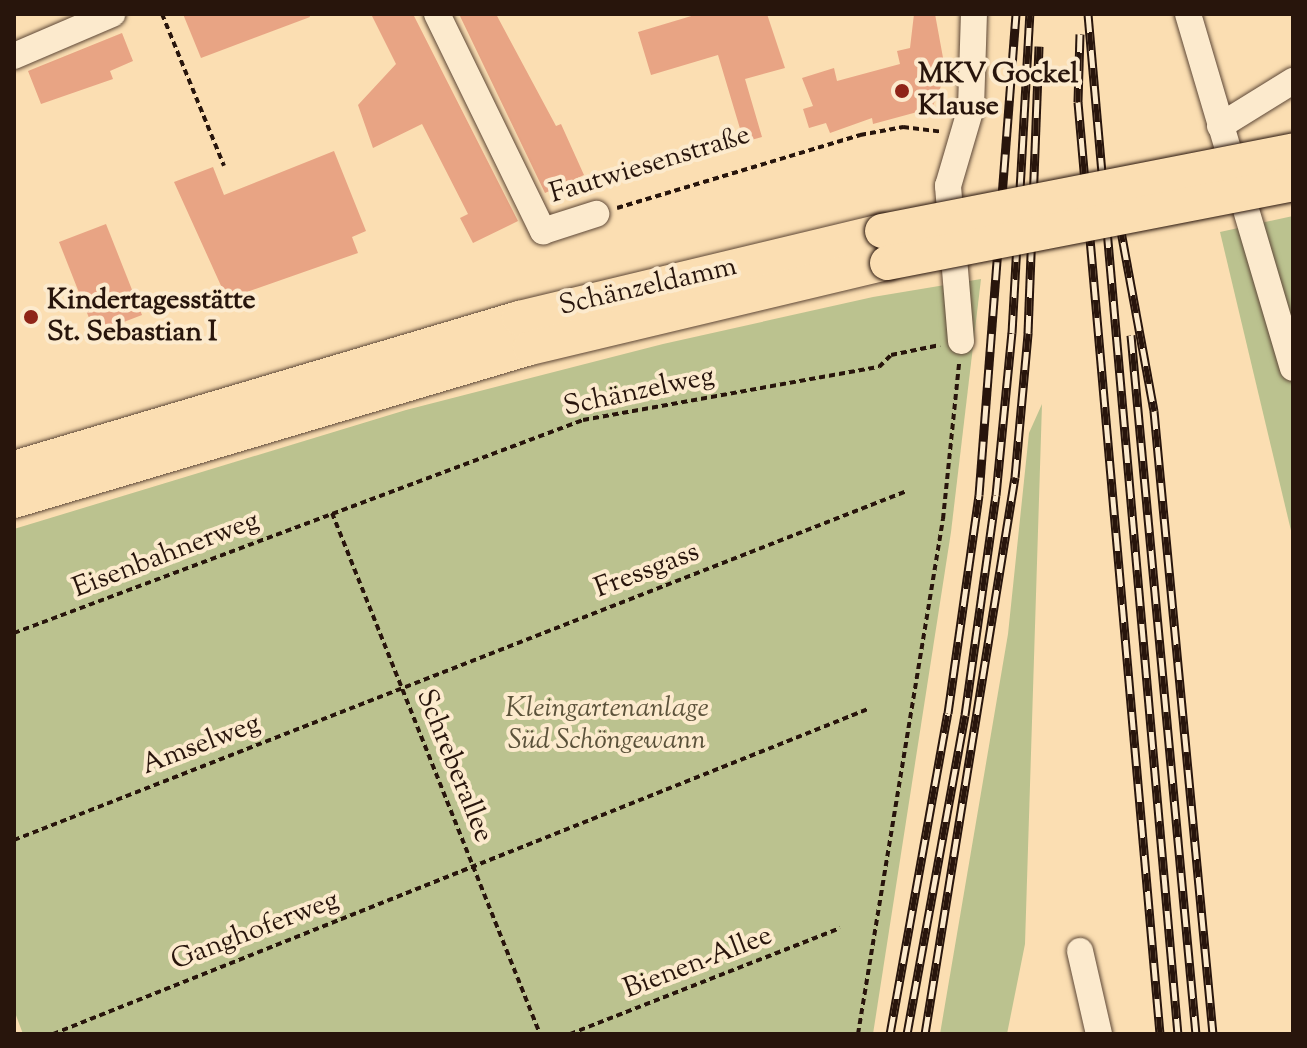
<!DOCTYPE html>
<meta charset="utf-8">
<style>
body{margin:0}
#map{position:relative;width:1307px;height:1048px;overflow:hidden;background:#fbdeb2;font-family:"Sorts Mill Goudy",serif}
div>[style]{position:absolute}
.green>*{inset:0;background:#bbc28f}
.building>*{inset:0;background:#e8a484}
.path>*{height:4px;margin-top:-2px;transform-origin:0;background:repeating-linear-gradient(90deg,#28150c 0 6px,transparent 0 10px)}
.roads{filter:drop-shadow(0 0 2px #5d4736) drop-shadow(0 0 2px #5d4736)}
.minor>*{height:26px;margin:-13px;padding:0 13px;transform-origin:13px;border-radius:13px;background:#fceacd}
.major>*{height:34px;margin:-17px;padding:0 17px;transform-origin:17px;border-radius:17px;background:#fbdeb2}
.rail>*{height:9px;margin-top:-4.5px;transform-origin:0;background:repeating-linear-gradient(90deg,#fceacd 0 18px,#28150c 0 36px);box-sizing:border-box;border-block:2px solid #28150c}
.bridges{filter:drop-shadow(0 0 2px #28150c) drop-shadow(0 0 2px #28150c)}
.major-bridge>*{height:34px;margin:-17px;padding:0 17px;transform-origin:17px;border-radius:17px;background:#fbdeb2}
.dots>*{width:22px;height:22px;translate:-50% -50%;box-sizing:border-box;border:4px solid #fceacd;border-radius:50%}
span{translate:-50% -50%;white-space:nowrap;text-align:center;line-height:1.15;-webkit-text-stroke:8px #fceacd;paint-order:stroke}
.poi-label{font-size:28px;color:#28150c;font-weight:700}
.left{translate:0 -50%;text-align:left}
.street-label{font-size:28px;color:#28150c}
.park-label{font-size:28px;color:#5b523a;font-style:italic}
.frame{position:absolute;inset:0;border:16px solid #28150c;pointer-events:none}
</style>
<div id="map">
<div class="green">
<i style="clip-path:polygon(1293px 216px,1293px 539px,1220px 232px)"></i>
<i style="clip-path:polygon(981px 279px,951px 532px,873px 1034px,23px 1034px,14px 1010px,14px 529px,406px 410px,663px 344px,873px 297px)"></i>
<i style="clip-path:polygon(1042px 404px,1025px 944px,1007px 1034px,940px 1034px,1008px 634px,1029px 433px)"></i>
</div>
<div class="building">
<i style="clip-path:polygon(183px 14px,309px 14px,310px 17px,201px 58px)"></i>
<i style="clip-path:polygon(371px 14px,413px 14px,518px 221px,473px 243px,460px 218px,468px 214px,422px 124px,373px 148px,358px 105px,396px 64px)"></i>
<i style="clip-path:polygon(459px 14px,496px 14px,556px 126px,561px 124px,584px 175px,545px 193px)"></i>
<i style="clip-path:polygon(698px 14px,767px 14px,785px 68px,745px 79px,762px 137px,744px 142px,718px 55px,651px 75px,638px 32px)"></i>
<i style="clip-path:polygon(914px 14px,935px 14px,946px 74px,932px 108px,873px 124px,872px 118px,830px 133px,826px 123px,809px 128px,803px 109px,813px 106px,802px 78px,834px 68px,837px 81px,900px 64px,897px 51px,910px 48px)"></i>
<i style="clip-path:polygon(122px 33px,133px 61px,110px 71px,113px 79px,41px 104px,28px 71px)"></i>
<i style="clip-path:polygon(334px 151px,366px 231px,352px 237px,358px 253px,227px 299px,174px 182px,213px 167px,224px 195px)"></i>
<i style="clip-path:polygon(106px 224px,142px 315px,95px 333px,59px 242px)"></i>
</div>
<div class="path">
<i style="left:162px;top:14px;width:164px;rotate:67.8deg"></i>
<i style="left:617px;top:208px;width:254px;rotate:-16.7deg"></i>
<i style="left:860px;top:135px;width:44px;rotate:-10.5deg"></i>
<i style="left:903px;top:127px;width:38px;rotate:7deg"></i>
<i style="left:332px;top:513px;width:561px;rotate:68.24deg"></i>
<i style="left:14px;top:633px;width:608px;rotate:-20.52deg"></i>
<i style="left:583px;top:420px;width:301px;rotate:-10.2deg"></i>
<i style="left:879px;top:367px;width:17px;rotate:-45deg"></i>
<i style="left:891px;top:355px;width:50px;rotate:-11.5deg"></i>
<i style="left:14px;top:840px;width:959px;rotate:-21.35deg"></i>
<i style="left:53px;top:1034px;width:877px;rotate:-21.74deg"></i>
<i style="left:570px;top:1034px;width:290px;rotate:-21.4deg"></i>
<i style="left:858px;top:1034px;width:522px;rotate:-80.63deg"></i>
<i style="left:943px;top:519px;width:156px;rotate:-84.1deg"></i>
</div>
<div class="roads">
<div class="minor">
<i style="left:437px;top:14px;width:242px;rotate:64deg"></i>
<i style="left:543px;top:231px;width:56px;rotate:-17.8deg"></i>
<i style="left:1188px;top:14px;width:369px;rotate:73.5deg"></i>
<i style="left:14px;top:56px;width:107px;rotate:-23.2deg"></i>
<i style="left:1220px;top:126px;width:86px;rotate:-31.7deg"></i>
<i style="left:961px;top:341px;width:156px;rotate:-94.8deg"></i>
<i style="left:948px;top:186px;width:81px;rotate:-73.6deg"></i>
<i style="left:971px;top:108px;width:94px;rotate:-88.2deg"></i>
<i style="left:1080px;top:951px;width:85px;rotate:77.1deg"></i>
</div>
<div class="major">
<i style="left:14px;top:468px;width:527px;rotate:-16.54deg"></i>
<i style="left:519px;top:318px;width:373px;rotate:-13.5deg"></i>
<i style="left:14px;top:501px;width:538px;rotate:-16.52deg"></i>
<i style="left:530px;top:348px;width:367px;rotate:-13.4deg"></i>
</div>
</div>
<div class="rail">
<i style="left:1088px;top:14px;width:1024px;rotate:84.96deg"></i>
<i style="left:1080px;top:34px;width:68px;rotate:91.7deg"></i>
<i style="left:1078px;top:102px;width:936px;rotate:84.97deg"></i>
<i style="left:1110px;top:171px;width:244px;rotate:79.6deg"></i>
<i style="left:1154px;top:411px;width:626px;rotate:84.59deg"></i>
<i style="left:1131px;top:335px;width:702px;rotate:84.69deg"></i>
<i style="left:890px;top:1034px;width:326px;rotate:-79.8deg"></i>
<i style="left:948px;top:713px;width:220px;rotate:-81.9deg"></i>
<i style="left:979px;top:495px;width:482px;rotate:-85.6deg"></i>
<i style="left:907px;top:1034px;width:324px;rotate:-79.7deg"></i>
<i style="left:965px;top:715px;width:222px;rotate:-82deg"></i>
<i style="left:996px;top:495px;width:163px;rotate:-84.4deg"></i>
<i style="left:1012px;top:333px;width:320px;rotate:-86.8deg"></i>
<i style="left:925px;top:1034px;width:564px;rotate:-80.82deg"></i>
<i style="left:1015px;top:477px;width:145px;rotate:-84.8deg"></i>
<i style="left:1028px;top:333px;width:287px;rotate:-87.8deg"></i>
</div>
<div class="bridges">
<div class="major-bridge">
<i style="left:882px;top:231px;width:419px;rotate:-11.1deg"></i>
<i style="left:887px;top:263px;width:414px;rotate:-11deg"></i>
</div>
</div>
<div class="dots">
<i style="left:902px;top:91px;background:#8f2418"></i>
<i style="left:31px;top:317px;background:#8f2418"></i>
</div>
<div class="poi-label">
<span class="left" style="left:918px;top:91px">MKV Gockel<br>Klause</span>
<span class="left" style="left:47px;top:317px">Kindertagesstätte<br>St. Sebastian I</span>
</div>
<div class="street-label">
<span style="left:650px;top:165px;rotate:-17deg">Fautwiesenstraße</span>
<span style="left:648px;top:287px;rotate:-13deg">Schänzeldamm</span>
<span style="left:639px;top:392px;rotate:-12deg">Schänzelweg</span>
<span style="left:166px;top:555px;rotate:-21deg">Eisenbahnerweg</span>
<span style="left:647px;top:571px;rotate:-21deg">Fressgass</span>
<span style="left:201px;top:745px;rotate:-21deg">Amselweg</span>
<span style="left:454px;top:766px;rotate:68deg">Schreberallee</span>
<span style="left:255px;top:931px;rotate:-21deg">Ganghoferweg</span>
<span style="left:698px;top:963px;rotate:-21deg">Bienen-Allee</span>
</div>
<div class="park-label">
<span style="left:607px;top:725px">Kleingartenanlage<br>Süd Schöngewann</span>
</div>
<div class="frame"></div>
</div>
